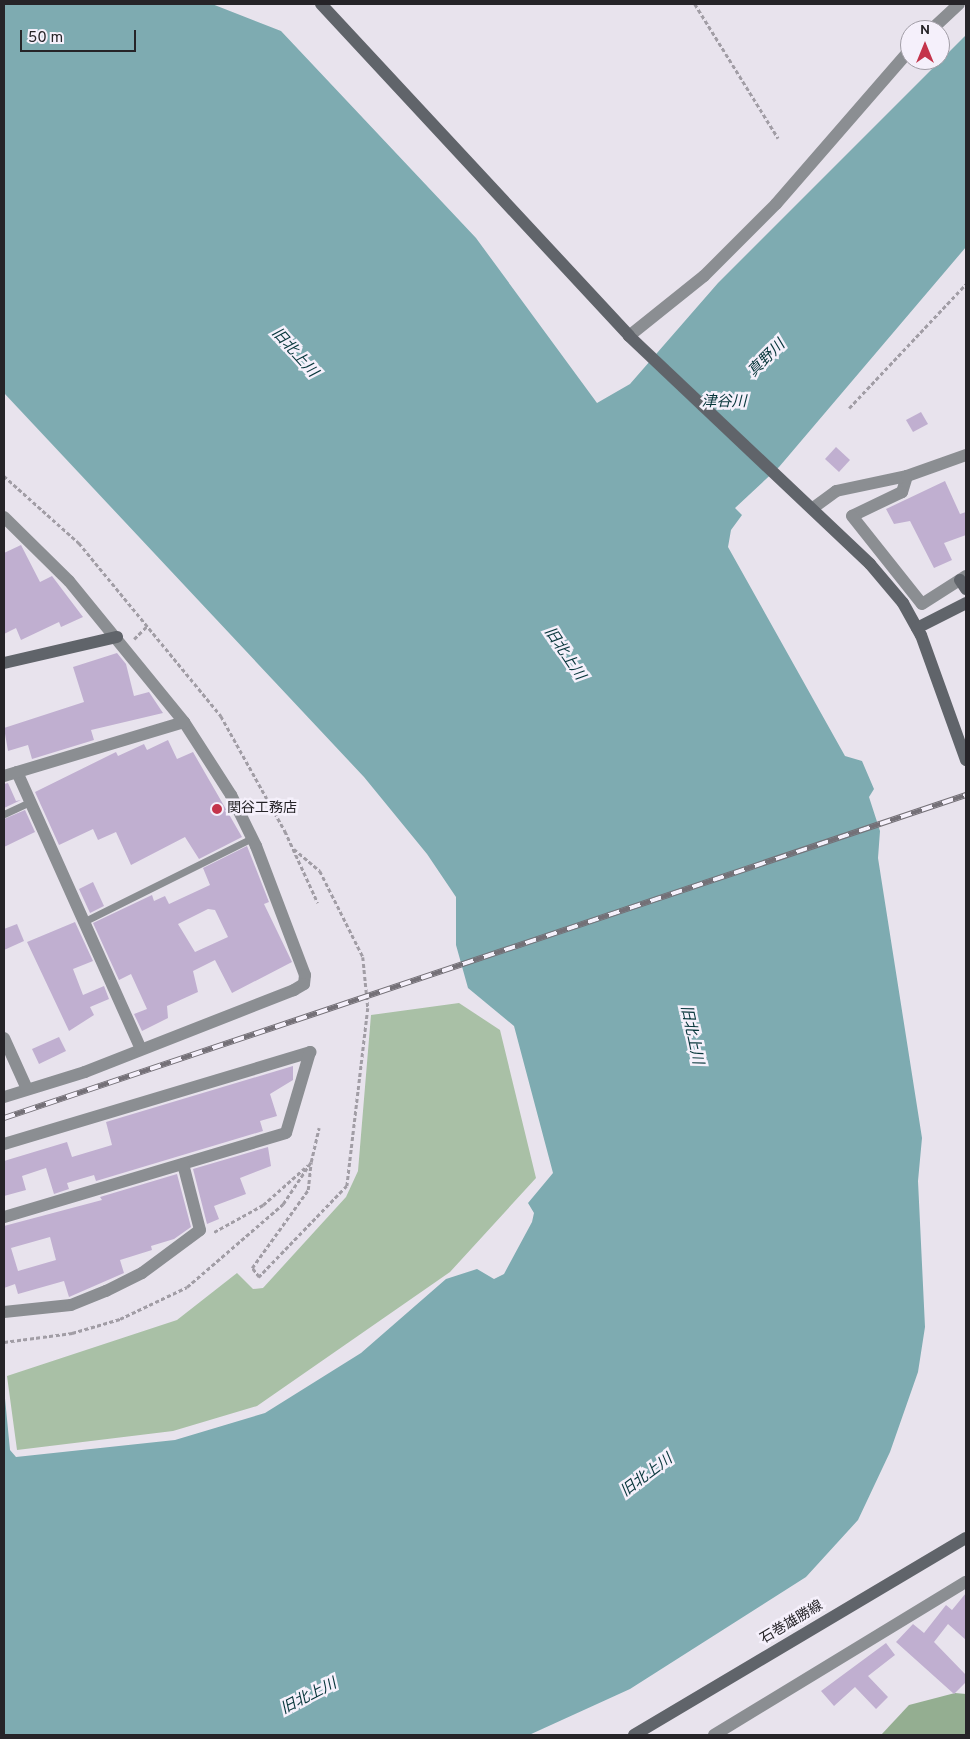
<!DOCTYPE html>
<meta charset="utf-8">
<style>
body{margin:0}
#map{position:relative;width:970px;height:1739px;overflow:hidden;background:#e8e3ed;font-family:Overpass,"Noto Sans JP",sans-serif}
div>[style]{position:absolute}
.green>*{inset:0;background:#a9c0a6}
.forest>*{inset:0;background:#94ae91}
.water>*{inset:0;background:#7eabb1}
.building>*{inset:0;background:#c0afd0}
.path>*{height:2.5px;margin-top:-1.25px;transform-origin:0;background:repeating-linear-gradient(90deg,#a19da5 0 4px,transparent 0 6.5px)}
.lane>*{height:7px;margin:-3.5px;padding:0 3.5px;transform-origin:3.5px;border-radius:3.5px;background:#8b8e92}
.street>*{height:12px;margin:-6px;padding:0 6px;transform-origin:6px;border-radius:6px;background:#8b8e92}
.secondary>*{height:12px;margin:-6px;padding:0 6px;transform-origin:6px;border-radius:6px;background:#60646a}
.rail>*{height:5.5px;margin-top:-2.75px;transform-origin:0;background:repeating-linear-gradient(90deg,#f5f0fb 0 11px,#747077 0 22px);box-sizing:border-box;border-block:1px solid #747077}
.dots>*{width:14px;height:14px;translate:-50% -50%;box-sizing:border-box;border:2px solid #f5f0fb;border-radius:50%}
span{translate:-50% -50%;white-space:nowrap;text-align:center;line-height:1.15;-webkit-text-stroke:5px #f5f0fb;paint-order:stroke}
.poi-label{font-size:14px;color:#262428}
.left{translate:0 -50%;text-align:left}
.street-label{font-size:14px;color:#262428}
.water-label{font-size:15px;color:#06353a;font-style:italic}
.frame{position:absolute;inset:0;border:5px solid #262428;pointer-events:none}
.north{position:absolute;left:900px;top:20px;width:50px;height:50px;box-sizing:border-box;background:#f5f0fb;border:1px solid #a29ea7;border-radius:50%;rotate:0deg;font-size:14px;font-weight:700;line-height:20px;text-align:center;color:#262428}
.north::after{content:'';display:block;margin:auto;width:18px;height:22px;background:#c4344b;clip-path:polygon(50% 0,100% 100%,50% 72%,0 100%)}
.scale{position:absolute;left:20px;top:30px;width:116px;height:22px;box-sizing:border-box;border:2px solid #262428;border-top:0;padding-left:6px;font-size:15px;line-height:18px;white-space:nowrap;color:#262428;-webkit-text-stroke:4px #f5f0fb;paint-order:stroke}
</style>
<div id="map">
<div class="green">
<i style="clip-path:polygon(459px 1003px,500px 1030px,536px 1178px,450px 1272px,257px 1406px,173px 1431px,17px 1450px,7px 1376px,177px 1320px,237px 1273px,253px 1289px,263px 1288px,346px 1197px,358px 1171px,371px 1015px)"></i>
</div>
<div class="forest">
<i style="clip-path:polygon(955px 1693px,966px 1694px,966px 1735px,881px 1735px,909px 1705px)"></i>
</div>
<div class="water">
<i style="clip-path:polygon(4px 4px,212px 4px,281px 31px,476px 238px,597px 403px,630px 384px,718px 283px,966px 35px,966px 247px,779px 467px,735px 508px,742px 515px,731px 530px,728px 547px,845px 756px,862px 761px,874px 789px,869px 797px,880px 831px,878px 858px,922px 1138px,918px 1181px,925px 1327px,918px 1372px,890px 1452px,858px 1520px,806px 1577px,630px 1689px,529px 1735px,4px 1735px,4px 1388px,10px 1450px,16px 1457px,175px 1440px,265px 1413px,361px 1353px,446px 1279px,477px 1269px,494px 1279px,504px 1274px,532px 1222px,534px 1213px,528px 1203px,553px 1173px,514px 1026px,468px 988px,456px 945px,456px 897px,427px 854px,364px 777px,4px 393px)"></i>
</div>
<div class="building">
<i style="clip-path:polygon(921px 412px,928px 424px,913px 432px,906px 420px)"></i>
<i style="clip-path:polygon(836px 447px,850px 460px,839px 472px,825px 459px)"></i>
<i style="clip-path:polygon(945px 481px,960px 514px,966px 512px,966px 535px,944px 543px,952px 560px,934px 568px,910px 521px,894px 524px,886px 509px)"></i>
<i style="clip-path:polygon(21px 545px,40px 582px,52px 576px,83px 617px,61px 627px,59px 622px,21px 640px,16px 628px,4px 634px,4px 553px)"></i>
<i style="clip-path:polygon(117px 653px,126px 664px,134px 696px,149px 692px,163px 713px,91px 730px,94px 740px,32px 759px,28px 745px,8px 751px,4px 728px,84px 702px,73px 667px)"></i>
<i style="clip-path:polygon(168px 740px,177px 759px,193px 752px,242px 837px,199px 859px,185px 837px,131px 865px,116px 832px,98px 840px,93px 829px,59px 845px,35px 792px,116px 752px,118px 756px,144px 744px,147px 750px)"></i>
<i style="clip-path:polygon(8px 783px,16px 801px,21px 800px,4px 808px,4px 784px)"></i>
<i style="clip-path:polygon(25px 810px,35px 832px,4px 847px,4px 819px)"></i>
<i style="clip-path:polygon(evenodd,247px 846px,269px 902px,264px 904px,292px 962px,232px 993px,215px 960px,193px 971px,198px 992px,167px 1006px,168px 1018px,142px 1031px,134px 1014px,147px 1009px,131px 974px,119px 980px,93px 923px,152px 895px,154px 901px,165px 896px,169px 904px,210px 885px,203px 868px,247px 846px,208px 909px,215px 910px,228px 937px,195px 952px,178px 924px,208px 909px)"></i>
<i style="clip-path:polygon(93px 882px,104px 906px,90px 913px,79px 889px)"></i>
<i style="clip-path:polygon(75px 922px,93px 961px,73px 969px,83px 995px,104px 986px,109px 999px,90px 1007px,94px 1015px,69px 1031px,27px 942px)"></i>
<i style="clip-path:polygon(17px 924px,24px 941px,4px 950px,4px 929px)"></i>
<i style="clip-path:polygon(59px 1037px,66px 1051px,39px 1064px,32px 1049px)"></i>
<i style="clip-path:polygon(293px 1066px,293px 1080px,270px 1094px,277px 1116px,260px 1121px,263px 1131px,96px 1181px,94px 1175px,67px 1183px,69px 1189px,54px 1194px,46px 1168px,22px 1176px,26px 1190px,4px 1196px,4px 1161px,67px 1142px,72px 1157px,112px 1145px,106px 1122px)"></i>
<i style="clip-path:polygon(268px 1147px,271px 1166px,240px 1178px,246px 1194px,214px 1206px,219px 1219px,207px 1224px,193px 1169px)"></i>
<i style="clip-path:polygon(evenodd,177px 1174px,191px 1227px,174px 1239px,151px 1246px,152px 1250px,120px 1260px,124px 1273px,69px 1297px,64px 1281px,18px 1294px,15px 1284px,4px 1288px,4px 1226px,102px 1200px,100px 1197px,177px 1174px,50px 1237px,56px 1260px,18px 1271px,11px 1248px,50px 1237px)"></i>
<i style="clip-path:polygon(966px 1593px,966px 1640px,948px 1624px,934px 1642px,966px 1675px,966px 1682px,954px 1694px,896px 1642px,913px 1624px,924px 1633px,946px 1605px,952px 1610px)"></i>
<i style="clip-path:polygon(886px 1643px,895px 1655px,868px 1676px,888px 1697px,876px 1709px,855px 1687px,834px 1706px,821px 1691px)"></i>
</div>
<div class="path">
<i style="left:695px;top:4px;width:158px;rotate:58.2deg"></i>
<i style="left:849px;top:408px;width:170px;rotate:-46.7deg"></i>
<i style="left:4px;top:476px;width:101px;rotate:41.8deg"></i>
<i style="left:79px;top:543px;width:224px;rotate:50.6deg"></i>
<i style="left:221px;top:716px;width:132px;rotate:60.9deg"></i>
<i style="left:285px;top:831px;width:79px;rotate:65.4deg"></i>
<i style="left:134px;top:639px;width:18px;rotate:-45deg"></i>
<i style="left:294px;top:849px;width:34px;rotate:40deg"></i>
<i style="left:320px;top:871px;width:96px;rotate:63.4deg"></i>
<i style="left:363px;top:957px;width:51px;rotate:84.4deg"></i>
<i style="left:368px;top:1008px;width:179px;rotate:96.7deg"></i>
<i style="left:347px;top:1186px;width:127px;rotate:134deg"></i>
<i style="left:259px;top:1277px;width:11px;rotate:-128deg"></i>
<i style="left:252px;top:1268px;width:96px;rotate:-54.3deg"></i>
<i style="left:308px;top:1190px;width:28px;rotate:-84deg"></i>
<i style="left:214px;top:1232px;width:56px;rotate:-28.9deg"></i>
<i style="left:263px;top:1205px;width:60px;rotate:-41.6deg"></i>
<i style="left:4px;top:1342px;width:69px;rotate:-7.5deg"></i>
<i style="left:72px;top:1333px;width:50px;rotate:-16.3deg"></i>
<i style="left:120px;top:1319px;width:74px;rotate:-25.5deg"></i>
<i style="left:187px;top:1287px;width:127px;rotate:-40.8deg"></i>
<i style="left:283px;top:1204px;width:50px;rotate:-56.3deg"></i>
<i style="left:311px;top:1162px;width:35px;rotate:-77deg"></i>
</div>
<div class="lane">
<i style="left:4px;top:814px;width:29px;rotate:-25deg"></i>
<i style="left:83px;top:922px;width:189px;rotate:-26.4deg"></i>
</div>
<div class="street">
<i style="left:931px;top:30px;width:38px;rotate:-43deg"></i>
<i style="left:629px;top:336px;width:96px;rotate:-38.7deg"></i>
<i style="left:704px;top:276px;width:102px;rotate:-45deg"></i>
<i style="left:776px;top:204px;width:204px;rotate:-49deg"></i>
<i style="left:907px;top:476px;width:17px;rotate:107deg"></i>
<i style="left:902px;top:492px;width:55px;rotate:154.4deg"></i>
<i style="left:852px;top:516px;width:112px;rotate:51.5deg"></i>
<i style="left:922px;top:604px;width:52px;rotate:-32.5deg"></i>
<i style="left:813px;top:508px;width:29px;rotate:-36deg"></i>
<i style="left:836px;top:491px;width:73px;rotate:-11.9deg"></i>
<i style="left:907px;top:476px;width:63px;rotate:-19.6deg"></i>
<i style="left:4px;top:517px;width:91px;rotate:44.6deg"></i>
<i style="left:69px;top:581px;width:182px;rotate:50.8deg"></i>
<i style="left:184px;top:722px;width:87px;rotate:57.2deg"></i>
<i style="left:231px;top:795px;width:57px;rotate:63.9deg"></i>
<i style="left:256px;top:846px;width:138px;rotate:69.2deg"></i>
<i style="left:305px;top:975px;width:9px;rotate:96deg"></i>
<i style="left:304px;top:984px;width:12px;rotate:149deg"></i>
<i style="left:294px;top:990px;width:225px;rotate:158.6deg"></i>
<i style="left:85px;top:1072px;width:85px;rotate:162.8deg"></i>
<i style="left:17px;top:772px;width:303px;rotate:65.9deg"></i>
<i style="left:4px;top:776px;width:188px;rotate:-16.7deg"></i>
<i style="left:4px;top:1038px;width:56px;rotate:65.7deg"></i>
<i style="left:4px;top:1144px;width:320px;rotate:-16.7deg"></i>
<i style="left:310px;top:1052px;width:84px;rotate:106.5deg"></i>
<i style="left:286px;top:1133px;width:294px;rotate:163.4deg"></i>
<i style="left:4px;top:1312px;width:67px;rotate:-6deg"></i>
<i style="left:71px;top:1305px;width:38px;rotate:-22deg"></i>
<i style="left:106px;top:1291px;width:40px;rotate:-26.6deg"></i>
<i style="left:142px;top:1273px;width:72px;rotate:-36.6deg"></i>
<i style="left:200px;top:1230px;width:68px;rotate:-104.4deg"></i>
<i style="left:714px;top:1735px;width:295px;rotate:-31.3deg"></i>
</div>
<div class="secondary">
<i style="left:321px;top:4px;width:453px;rotate:47.1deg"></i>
<i style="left:629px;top:336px;width:332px;rotate:43.4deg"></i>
<i style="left:870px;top:564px;width:51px;rotate:49.8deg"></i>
<i style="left:903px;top:603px;width:37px;rotate:61deg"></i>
<i style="left:921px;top:635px;width:133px;rotate:70.2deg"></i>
<i style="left:960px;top:580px;width:11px;rotate:56deg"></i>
<i style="left:917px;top:628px;width:55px;rotate:-27deg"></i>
<i style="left:4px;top:663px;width:116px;rotate:-13deg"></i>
<i style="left:634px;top:1735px;width:386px;rotate:-30.7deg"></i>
</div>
<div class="rail">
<i style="left:4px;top:1118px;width:1015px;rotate:-18.56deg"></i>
</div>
<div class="dots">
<i style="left:217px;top:809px;background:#c4344b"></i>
</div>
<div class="poi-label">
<span class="left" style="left:227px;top:809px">関谷工務店</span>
</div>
<div class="street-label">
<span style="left:792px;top:1623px;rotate:-31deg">石巻雄勝線</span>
</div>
<div class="water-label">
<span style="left:294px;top:353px;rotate:48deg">旧北上川</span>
<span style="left:767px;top:359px;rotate:-45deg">真野川</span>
<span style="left:724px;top:403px">津谷川</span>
<span style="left:564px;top:654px;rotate:56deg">旧北上川</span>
<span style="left:691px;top:1035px;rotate:78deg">旧北上川</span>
<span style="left:647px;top:1476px;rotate:-37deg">旧北上川</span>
<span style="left:309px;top:1697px;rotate:-27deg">旧北上川</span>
</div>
<div class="frame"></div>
<div class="north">N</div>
<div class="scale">50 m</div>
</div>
